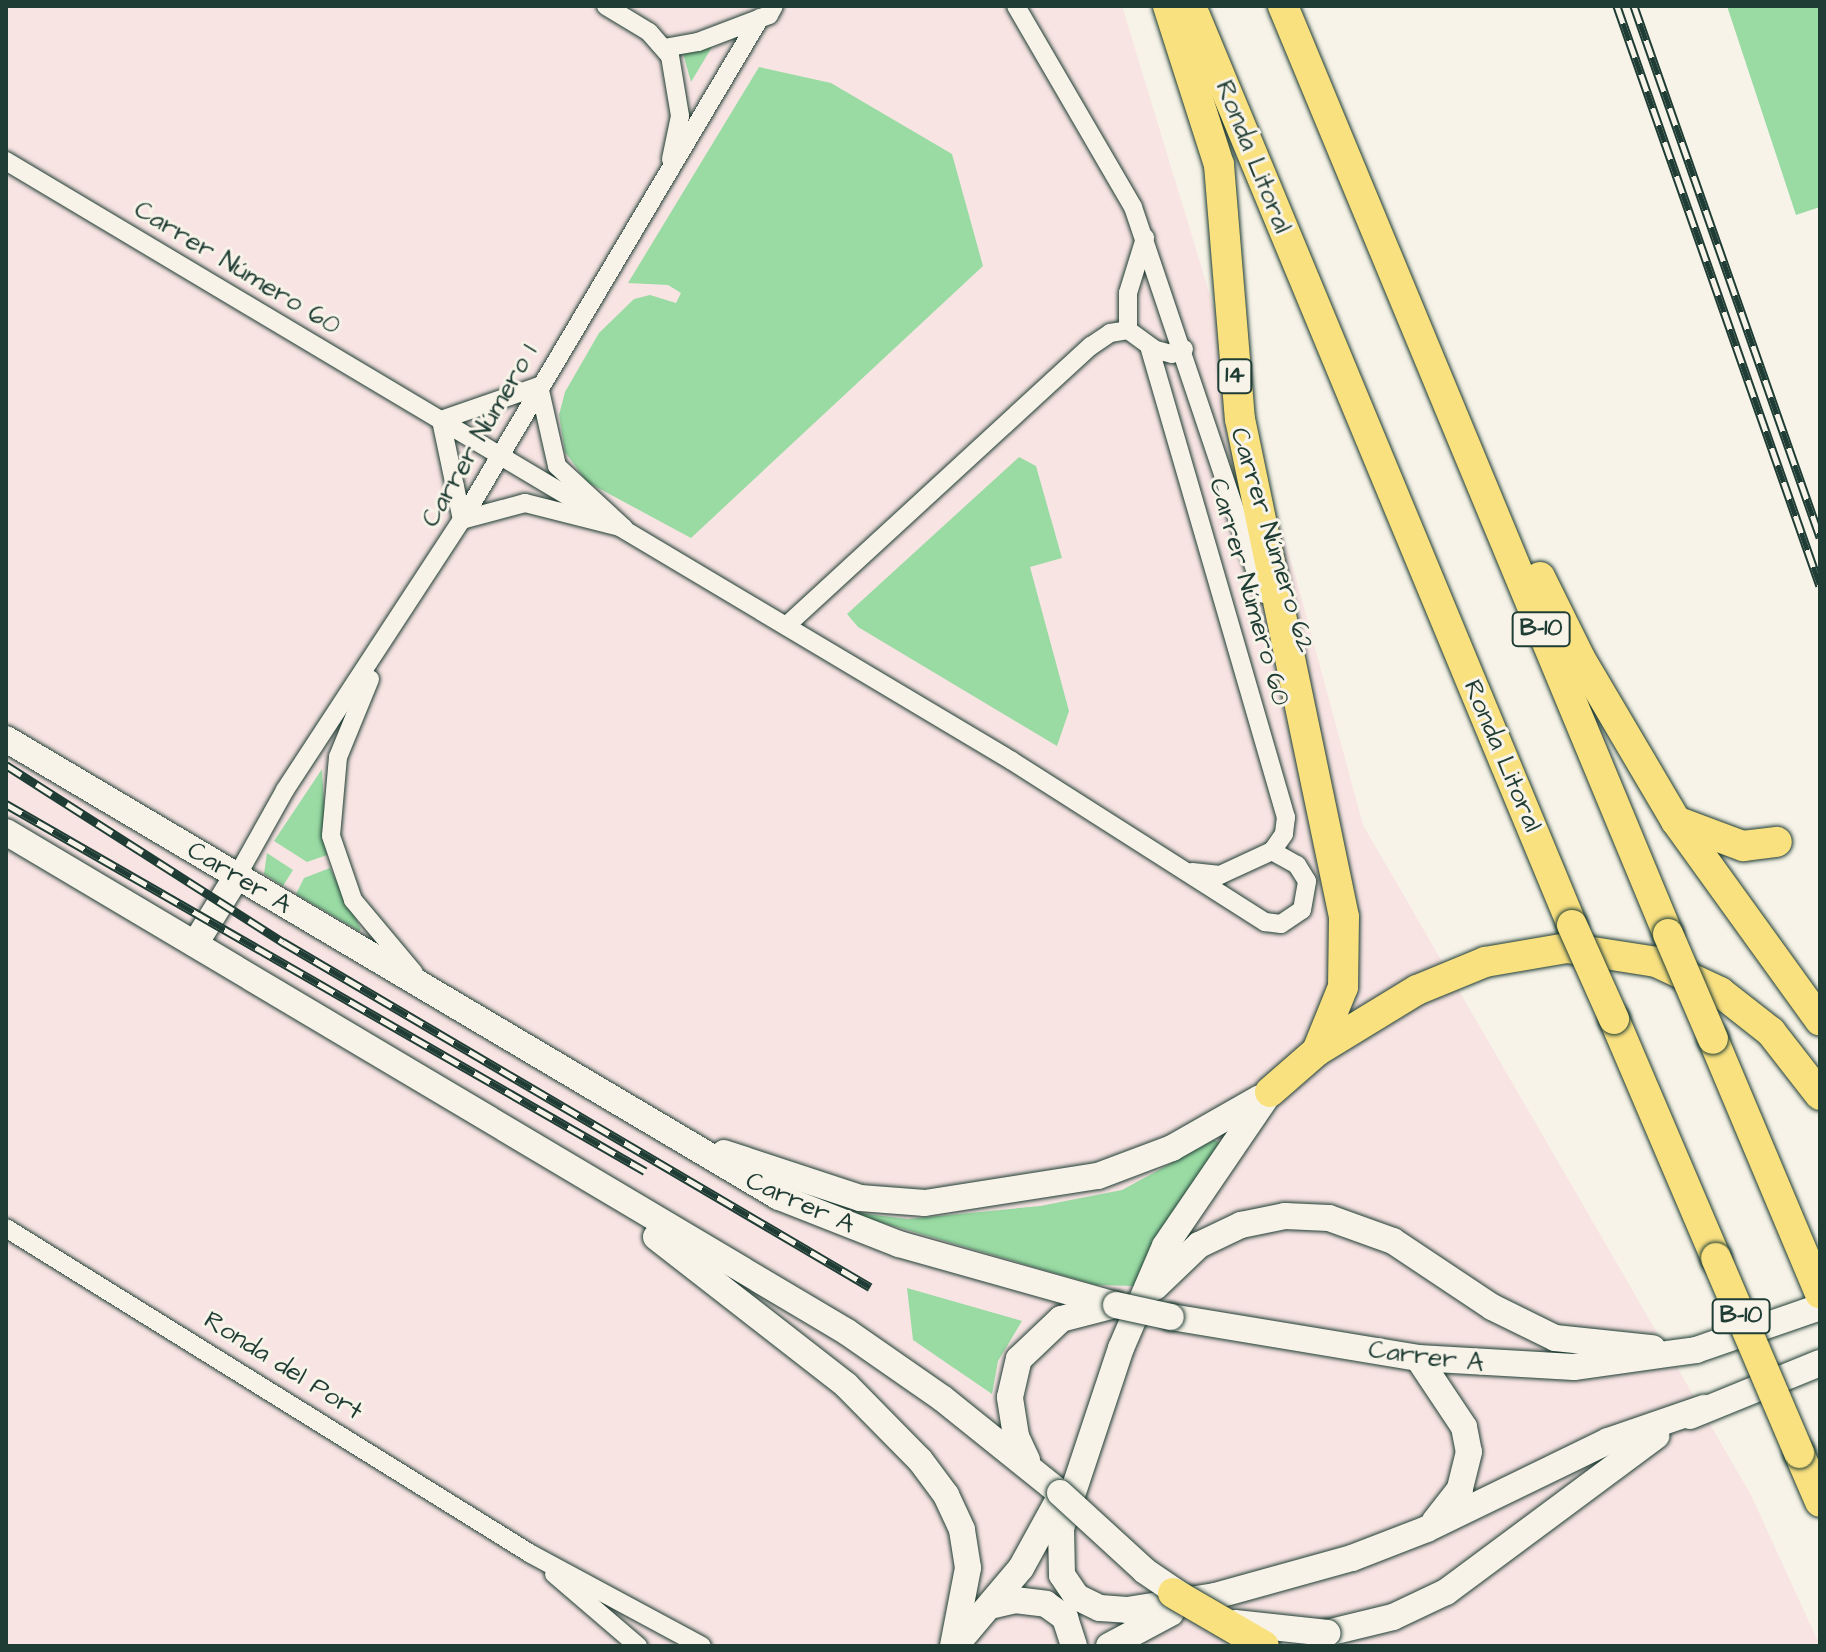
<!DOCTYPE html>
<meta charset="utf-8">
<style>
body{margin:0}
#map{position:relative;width:1826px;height:1652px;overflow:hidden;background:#f7f3e8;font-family:"Architects Daughter",sans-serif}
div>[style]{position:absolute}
.built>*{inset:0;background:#f8e4e3}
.green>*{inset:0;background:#9adba4}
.roads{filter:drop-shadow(0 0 2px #1f3d34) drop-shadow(0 0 2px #1f3d34)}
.minor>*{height:18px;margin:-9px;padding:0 9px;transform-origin:9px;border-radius:9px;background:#f7f3e8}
.secondary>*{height:26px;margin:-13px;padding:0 13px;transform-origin:13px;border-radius:13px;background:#f7f3e8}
.trunk>*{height:30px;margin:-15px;padding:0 15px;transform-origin:15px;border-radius:15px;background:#fae180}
.rail>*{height:9px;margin-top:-4.5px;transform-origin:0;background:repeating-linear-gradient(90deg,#f7f3e8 0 18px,#1f3d34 0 36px);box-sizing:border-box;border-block:2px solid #1f3d34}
.bridges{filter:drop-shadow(0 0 2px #1f3d34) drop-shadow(0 0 2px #1f3d34)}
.secondary-bridge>*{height:26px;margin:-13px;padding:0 13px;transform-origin:13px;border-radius:13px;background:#f7f3e8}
.trunk-bridge>*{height:30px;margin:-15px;padding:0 15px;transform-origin:15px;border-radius:15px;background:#fae180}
span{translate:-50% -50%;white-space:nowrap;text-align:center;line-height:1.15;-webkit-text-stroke:6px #f7f3e8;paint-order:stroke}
.shield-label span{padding:2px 6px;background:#f7f3e8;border:2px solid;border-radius:6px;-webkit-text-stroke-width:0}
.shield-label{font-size:24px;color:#1f3d34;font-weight:700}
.street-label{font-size:26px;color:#1f3d34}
.frame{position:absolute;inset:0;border:8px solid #1f3d34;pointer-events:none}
</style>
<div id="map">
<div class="built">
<i style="clip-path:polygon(6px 6px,1122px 6px,1296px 578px,1363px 825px,1751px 1495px,1820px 1646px,6px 1646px)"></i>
</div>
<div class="green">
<i style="clip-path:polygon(1727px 6px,1820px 6px,1820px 207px,1796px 215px)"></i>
<i style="clip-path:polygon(712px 47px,691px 82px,683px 53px)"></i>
<i style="clip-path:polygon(759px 67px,831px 83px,952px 154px,983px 266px,691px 538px,587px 482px,565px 452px,559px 415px,565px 392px,599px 333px,634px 299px,650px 295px,676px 303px,681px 293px,668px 285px,628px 283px)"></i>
<i style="clip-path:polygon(1019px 457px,1036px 466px,1062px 558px,1030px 567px,1069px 711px,1057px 746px,858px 627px,847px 614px)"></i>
<i style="clip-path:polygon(322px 769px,327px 855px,307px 862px,274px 841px)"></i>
<i style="clip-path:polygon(267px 853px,293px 870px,283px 886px,264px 874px)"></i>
<i style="clip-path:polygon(330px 868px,361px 929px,359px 931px,296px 894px,304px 878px)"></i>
<i style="clip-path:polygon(1214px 1140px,1220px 1143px,1175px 1208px,1134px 1286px,1096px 1285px,842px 1211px,908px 1219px,1040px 1206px,1122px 1190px)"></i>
<i style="clip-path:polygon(907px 1288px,1022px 1321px,998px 1361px,992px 1394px,913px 1340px)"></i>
</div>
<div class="roads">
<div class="minor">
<i style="left:606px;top:6px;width:50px;rotate:31.2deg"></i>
<i style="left:649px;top:32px;width:32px;rotate:49deg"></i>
<i style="left:670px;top:56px;width:61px;rotate:80.5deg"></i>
<i style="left:680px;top:116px;width:44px;rotate:101.8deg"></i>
<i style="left:1016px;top:6px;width:233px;rotate:59.8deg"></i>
<i style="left:1133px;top:207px;width:408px;rotate:71.4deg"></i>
<i style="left:664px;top:48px;width:35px;rotate:-10deg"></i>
<i style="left:698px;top:42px;width:76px;rotate:-20.8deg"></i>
<i style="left:769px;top:15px;width:10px;rotate:-61deg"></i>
<i style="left:6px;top:161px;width:1171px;rotate:30.81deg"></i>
<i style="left:1012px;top:761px;width:300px;rotate:32.5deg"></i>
<i style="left:1265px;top:922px;width:16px;rotate:7deg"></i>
<i style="left:1281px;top:924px;width:25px;rotate:-34deg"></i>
<i style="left:1302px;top:910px;width:29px;rotate:-80deg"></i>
<i style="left:1307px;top:881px;width:19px;rotate:-122deg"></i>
<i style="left:1297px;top:865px;width:29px;rotate:-151deg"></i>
<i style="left:1272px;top:851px;width:57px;rotate:155.2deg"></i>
<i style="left:1220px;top:875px;width:28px;rotate:-174deg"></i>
<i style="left:1128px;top:330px;width:37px;rotate:-90deg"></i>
<i style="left:1128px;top:293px;width:58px;rotate:-72.8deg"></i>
<i style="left:1149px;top:346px;width:491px;rotate:73.8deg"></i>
<i style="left:1286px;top:817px;width:17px;rotate:97deg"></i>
<i style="left:1284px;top:834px;width:21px;rotate:125deg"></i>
<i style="left:539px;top:386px;width:82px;rotate:77.3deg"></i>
<i style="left:557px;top:466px;width:91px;rotate:42.8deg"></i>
<i style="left:624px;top:528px;width:102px;rotate:-165.8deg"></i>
<i style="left:525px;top:503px;width:65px;rotate:164.9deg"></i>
<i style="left:462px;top:520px;width:102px;rotate:-101.9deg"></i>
<i style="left:441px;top:420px;width:104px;rotate:-19.1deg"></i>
<i style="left:786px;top:626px;width:414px;rotate:-42.6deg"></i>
<i style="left:1091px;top:346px;width:23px;rotate:-34deg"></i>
<i style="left:1110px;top:333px;width:18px;rotate:-9deg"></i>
<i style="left:1128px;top:330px;width:34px;rotate:36deg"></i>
<i style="left:1156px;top:350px;width:16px;rotate:14deg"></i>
<i style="left:1172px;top:354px;width:13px;rotate:-23deg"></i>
<i style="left:370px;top:679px;width:84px;rotate:112.3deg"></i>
<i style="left:338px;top:757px;width:79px;rotate:95.1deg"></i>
<i style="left:331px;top:836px;width:68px;rotate:71deg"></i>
<i style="left:353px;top:900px;width:95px;rotate:50.1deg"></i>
<i style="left:237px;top:876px;width:98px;rotate:-60.8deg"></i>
<i style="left:285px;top:790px;width:323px;rotate:-56.8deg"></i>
<i style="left:462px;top:520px;width:584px;rotate:-59.31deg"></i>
<i style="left:6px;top:1228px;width:618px;rotate:31.84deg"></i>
<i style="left:531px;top:1554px;width:194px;rotate:28.3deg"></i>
<i style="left:554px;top:1574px;width:111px;rotate:40.6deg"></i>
</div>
<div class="secondary">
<i style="left:6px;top:739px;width:898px;rotate:30.65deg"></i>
<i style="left:779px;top:1197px;width:129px;rotate:21.4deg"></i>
<i style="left:899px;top:1244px;width:225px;rotate:15.7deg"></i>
<i style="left:6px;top:832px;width:978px;rotate:30.73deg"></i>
<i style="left:847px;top:1332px;width:116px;rotate:34.8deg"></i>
<i style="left:942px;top:1398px;width:151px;rotate:38.8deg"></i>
<i style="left:195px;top:944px;width:80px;rotate:-58.3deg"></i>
<i style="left:1270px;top:1092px;width:186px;rotate:124.3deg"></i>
<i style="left:1165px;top:1246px;width:111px;rotate:113.3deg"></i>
<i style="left:1121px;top:1348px;width:190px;rotate:108.4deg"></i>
<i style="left:1061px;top:1528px;width:47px;rotate:88.8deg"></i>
<i style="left:1062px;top:1575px;width:27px;rotate:56deg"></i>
<i style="left:1077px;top:1597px;width:25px;rotate:26deg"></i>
<i style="left:1100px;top:1608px;width:27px;rotate:4deg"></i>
<i style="left:1127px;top:1610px;width:89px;rotate:-9deg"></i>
<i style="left:1215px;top:1596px;width:142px;rotate:-15.5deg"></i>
<i style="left:1352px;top:1558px;width:80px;rotate:-21.1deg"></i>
<i style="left:1427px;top:1529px;width:201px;rotate:-25.9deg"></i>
<i style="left:1608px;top:1441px;width:102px;rotate:-19deg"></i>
<i style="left:724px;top:1153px;width:143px;rotate:18.3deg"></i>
<i style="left:860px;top:1198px;width:65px;rotate:4.4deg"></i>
<i style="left:925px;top:1203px;width:175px;rotate:-8.9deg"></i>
<i style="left:1098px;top:1176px;width:79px;rotate:-20.7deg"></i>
<i style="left:1172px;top:1148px;width:101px;rotate:-29.6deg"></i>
<i style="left:656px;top:1237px;width:241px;rotate:37.9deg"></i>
<i style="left:846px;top:1385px;width:105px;rotate:45.4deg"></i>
<i style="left:920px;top:1460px;width:44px;rotate:53.4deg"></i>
<i style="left:946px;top:1495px;width:38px;rotate:65deg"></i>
<i style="left:962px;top:1530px;width:38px;rotate:81deg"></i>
<i style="left:968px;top:1568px;width:79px;rotate:100.9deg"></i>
<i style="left:1155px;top:1287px;width:61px;rotate:-43.7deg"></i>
<i style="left:1199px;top:1245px;width:47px;rotate:-25.5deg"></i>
<i style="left:1241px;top:1225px;width:45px;rotate:-11.6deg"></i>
<i style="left:1285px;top:1216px;width:44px;rotate:2.6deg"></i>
<i style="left:1329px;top:1218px;width:68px;rotate:19.8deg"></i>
<i style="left:1393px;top:1241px;width:119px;rotate:33.7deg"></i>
<i style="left:1492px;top:1307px;width:70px;rotate:26.2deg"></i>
<i style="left:1555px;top:1338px;width:98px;rotate:5.9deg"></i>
<i style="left:1171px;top:1317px;width:250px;rotate:9.4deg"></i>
<i style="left:1418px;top:1358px;width:156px;rotate:3.3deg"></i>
<i style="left:1574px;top:1367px;width:123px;rotate:-7.9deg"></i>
<i style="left:1696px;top:1350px;width:131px;rotate:-19.1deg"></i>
<i style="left:1418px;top:1358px;width:83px;rotate:56.3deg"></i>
<i style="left:1464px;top:1427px;width:25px;rotate:79deg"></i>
<i style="left:1469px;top:1452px;width:38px;rotate:104deg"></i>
<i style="left:1460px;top:1489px;width:41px;rotate:128deg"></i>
<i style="left:1690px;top:1416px;width:140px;rotate:-22.2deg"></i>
<i style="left:1027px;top:1460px;width:26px;rotate:-115deg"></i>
<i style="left:1016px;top:1436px;width:39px;rotate:-99deg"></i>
<i style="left:1010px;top:1397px;width:39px;rotate:-77deg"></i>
<i style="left:1019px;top:1359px;width:58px;rotate:-43.6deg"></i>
<i style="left:1061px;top:1319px;width:52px;rotate:-14.6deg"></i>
<i style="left:994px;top:1605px;width:22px;rotate:-13deg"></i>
<i style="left:1015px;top:1600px;width:31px;rotate:7deg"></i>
<i style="left:1046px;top:1604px;width:24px;rotate:36deg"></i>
<i style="left:1065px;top:1618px;width:29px;rotate:72deg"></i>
<i style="left:1327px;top:1633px;width:68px;rotate:-13.6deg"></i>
<i style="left:1393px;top:1617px;width:59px;rotate:-25.3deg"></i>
<i style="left:1446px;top:1592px;width:262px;rotate:-36.6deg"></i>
<i style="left:955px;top:1646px;width:102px;rotate:-49.8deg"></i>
<i style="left:1021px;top:1568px;width:81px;rotate:-61.2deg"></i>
<i style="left:1109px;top:1646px;width:70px;rotate:-28deg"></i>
</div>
<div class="trunk">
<i style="left:1168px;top:6px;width:167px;rotate:72.2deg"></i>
<i style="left:1219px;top:165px;width:255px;rotate:85.3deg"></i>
<i style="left:1240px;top:419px;width:509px;rotate:78.2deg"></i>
<i style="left:1344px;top:917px;width:70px;rotate:90.8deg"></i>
<i style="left:1343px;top:987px;width:69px;rotate:112.1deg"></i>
<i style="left:1191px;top:6px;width:995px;rotate:67.48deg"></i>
<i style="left:1283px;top:6px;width:1005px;rotate:67.47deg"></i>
<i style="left:1540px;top:577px;width:90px;rotate:63.7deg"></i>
<i style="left:1580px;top:658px;width:189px;rotate:59.5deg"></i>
<i style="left:1676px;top:821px;width:246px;rotate:54.2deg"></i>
<i style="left:1676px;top:821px;width:72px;rotate:20.5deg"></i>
<i style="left:1743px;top:846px;width:34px;rotate:-7deg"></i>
<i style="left:1614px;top:1019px;width:260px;rotate:66.9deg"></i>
<i style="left:1713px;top:1039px;width:276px;rotate:67.2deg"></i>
<i style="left:1270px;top:1092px;width:62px;rotate:-41.1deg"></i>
<i style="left:1317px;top:1051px;width:117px;rotate:-31.4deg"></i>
<i style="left:1417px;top:990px;width:74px;rotate:-22.4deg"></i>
<i style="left:1485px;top:962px;width:83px;rotate:-9.7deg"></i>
<i style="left:1567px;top:948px;width:90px;rotate:8.9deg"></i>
<i style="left:1656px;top:962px;width:71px;rotate:25.1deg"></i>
<i style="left:1720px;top:992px;width:65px;rotate:38.1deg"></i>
<i style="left:1771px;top:1032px;width:80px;rotate:52.1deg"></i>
<i style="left:1799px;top:1453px;width:53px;rotate:66.8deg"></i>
</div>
</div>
<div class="rail">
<i style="left:1617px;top:6px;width:614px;rotate:70.71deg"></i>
<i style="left:1634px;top:6px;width:563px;rotate:70.7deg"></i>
<i style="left:6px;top:765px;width:329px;rotate:32.6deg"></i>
<i style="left:283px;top:942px;width:681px;rotate:30.44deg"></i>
<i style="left:6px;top:804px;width:737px;rotate:29.87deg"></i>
</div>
<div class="bridges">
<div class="secondary-bridge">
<i style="left:1116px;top:1305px;width:56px;rotate:12.3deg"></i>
<i style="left:1060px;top:1493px;width:115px;rotate:42.5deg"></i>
<i style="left:1145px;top:1571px;width:57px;rotate:34.2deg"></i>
<i style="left:1235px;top:1623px;width:93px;rotate:6.2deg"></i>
</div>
<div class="trunk-bridge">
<i style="left:1572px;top:925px;width:103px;rotate:65.9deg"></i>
<i style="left:1668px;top:934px;width:114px;rotate:66.8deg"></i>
<i style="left:1716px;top:1258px;width:212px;rotate:66.9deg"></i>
<i style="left:1173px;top:1593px;width:105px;rotate:30.2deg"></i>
</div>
</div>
<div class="shield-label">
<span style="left:1235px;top:376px">14</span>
<span style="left:1541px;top:629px">B-10</span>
<span style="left:1741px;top:1316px">B-10</span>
</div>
<div class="street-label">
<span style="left:1253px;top:157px;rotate:68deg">Ronda Litoral</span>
<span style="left:237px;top:268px;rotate:31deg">Carrer Número 60</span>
<span style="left:480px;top:436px;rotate:-60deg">Carrer Número 1</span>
<span style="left:1272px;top:540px;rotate:73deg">Carrer Número 62</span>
<span style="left:1249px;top:592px;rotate:74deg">Carrer Número 60</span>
<span style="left:1502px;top:756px;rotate:67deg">Ronda Litoral</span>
<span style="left:239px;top:878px;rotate:31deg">Carrer A</span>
<span style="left:800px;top:1203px;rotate:24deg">Carrer A</span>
<span style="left:1426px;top:1357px;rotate:7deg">Carrer A</span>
<span style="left:283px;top:1366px;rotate:32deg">Ronda del Port</span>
</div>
<div class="frame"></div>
</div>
